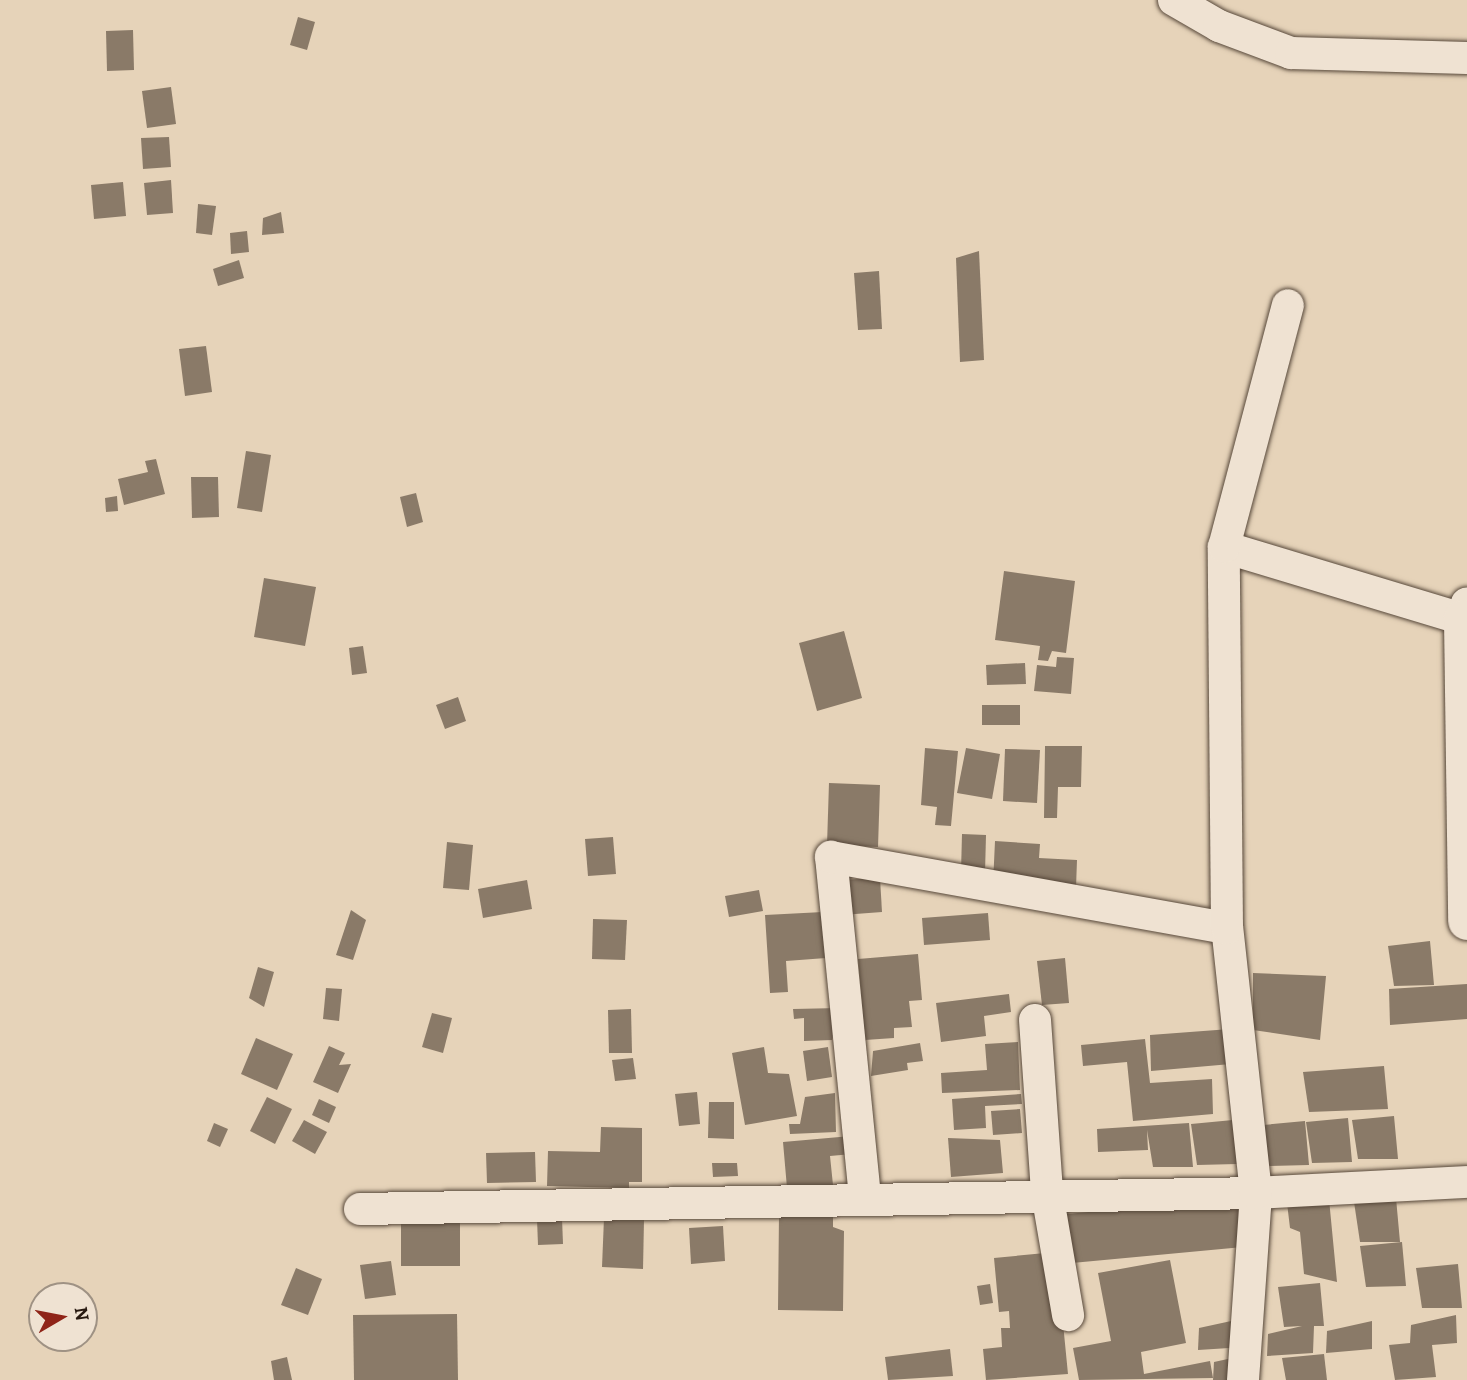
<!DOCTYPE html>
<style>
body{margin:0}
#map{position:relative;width:1467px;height:1380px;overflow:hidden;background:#e6d3b9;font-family:Alegreya,serif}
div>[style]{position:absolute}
.building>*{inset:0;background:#8a7a68}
.roads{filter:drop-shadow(0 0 2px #57483a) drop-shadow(0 0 2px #57483a)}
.minor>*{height:32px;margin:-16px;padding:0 16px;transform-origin:16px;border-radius:16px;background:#efe2d2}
.tertiary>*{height:38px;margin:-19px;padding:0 19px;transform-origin:19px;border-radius:19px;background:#efe2d2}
span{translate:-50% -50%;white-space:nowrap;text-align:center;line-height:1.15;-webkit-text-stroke:5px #efe2d2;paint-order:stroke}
.north{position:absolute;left:28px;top:1282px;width:70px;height:70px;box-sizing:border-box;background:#efe2d2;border:2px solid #9f9284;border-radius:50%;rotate:80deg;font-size:19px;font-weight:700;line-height:28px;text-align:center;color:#271910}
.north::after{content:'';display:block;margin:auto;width:24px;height:32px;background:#8f2418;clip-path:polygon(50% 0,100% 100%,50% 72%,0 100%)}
</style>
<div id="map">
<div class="building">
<i style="clip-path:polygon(298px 17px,315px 22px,307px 50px,290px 45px)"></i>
<i style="clip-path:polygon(133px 30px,134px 70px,107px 71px,106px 31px)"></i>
<i style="clip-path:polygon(171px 87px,176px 124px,147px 128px,142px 91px)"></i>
<i style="clip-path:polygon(169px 137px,171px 167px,143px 169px,141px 138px)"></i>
<i style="clip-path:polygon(171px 180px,173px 213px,147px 215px,144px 183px)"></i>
<i style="clip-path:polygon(123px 182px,126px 216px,94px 219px,91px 185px)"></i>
<i style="clip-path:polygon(198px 204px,216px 206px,212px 235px,196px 233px)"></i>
<i style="clip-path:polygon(281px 212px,284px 233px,262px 235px,263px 218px)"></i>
<i style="clip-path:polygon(247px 231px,249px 252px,231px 254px,230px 233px)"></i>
<i style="clip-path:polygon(979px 251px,984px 360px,960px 362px,956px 258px)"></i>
<i style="clip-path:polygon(239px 260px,244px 278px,218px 286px,213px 269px)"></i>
<i style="clip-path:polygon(879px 271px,882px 329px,858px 330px,854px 273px)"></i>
<i style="clip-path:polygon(206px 346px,212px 392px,185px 396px,179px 349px)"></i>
<i style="clip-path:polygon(246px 451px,271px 455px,262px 512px,237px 508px)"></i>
<i style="clip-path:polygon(156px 459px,165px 494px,124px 505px,118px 479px,148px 472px,145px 461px)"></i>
<i style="clip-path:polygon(191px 477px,218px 477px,219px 517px,192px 518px)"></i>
<i style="clip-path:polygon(416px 493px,423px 522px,407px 527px,400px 497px)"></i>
<i style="clip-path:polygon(117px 496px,118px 511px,106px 512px,105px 498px)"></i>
<i style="clip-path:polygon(1004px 571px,1075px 581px,1066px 653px,1052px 651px,1048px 661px,1038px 660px,1040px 646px,995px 640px)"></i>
<i style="clip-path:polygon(264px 578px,316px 587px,305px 646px,254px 637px)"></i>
<i style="clip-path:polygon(844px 631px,862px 698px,817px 711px,799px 643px)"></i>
<i style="clip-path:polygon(363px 646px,367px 673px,352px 675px,349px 648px)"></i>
<i style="clip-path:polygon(1057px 657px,1074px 658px,1071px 694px,1034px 691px,1037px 665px,1056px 667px)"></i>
<i style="clip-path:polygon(1025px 663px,1026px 684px,987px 685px,986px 665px)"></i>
<i style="clip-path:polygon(458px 697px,466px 721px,445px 729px,436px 705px)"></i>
<i style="clip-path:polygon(982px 705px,1020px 705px,1020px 725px,982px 725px)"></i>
<i style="clip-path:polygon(1045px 746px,1082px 746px,1081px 787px,1058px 787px,1057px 818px,1044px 818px)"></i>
<i style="clip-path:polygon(925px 748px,958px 751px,951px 826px,935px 825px,937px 807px,921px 805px)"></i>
<i style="clip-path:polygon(966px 748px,1000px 754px,992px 799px,957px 793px)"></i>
<i style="clip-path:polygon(1005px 749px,1040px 750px,1037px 803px,1003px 801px)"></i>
<i style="clip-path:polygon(829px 783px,880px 785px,878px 847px,827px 845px)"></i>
<i style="clip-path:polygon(962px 834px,986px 835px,985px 873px,961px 872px)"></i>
<i style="clip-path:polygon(613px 837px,616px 874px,588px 876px,585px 839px)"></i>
<i style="clip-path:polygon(995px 841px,1040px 844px,1039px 858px,1077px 860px,1076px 888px,993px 884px)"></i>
<i style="clip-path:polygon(447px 842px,473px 845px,469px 890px,443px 888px)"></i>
<i style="clip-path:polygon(880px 878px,882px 912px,842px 915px,839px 880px)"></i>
<i style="clip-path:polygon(527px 880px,532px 909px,483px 918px,478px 889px)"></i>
<i style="clip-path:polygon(759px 890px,763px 911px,729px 917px,725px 896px)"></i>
<i style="clip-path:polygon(351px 910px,366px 920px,353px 960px,336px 955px)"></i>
<i style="clip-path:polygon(823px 912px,826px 958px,786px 961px,788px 992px,770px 993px,765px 915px)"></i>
<i style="clip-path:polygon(988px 913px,990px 940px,924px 945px,922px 918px)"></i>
<i style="clip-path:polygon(593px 919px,627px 920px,625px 960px,592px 959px)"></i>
<i style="clip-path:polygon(1430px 941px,1434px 985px,1394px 986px,1388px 946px)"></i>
<i style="clip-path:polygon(918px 954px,922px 1000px,909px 1001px,912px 1027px,894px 1028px,894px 1038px,865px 1040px,858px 959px)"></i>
<i style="clip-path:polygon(1065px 958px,1069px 1003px,1042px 1005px,1037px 961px)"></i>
<i style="clip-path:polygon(258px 967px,274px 972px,264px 1007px,249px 998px)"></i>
<i style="clip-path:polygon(1253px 973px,1326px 976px,1320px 1040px,1253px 1030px)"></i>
<i style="clip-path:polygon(1467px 984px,1467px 1019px,1390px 1025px,1389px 989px)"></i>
<i style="clip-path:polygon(326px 988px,342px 989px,339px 1021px,323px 1019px)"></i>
<i style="clip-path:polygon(1009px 994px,1011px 1012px,984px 1016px,986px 1036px,941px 1042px,936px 1003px)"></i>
<i style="clip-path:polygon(839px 1008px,832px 1040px,804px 1041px,804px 1018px,794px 1019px,793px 1009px)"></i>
<i style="clip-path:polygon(631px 1009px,632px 1053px,609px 1053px,608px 1010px)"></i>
<i style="clip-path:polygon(432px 1013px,452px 1018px,443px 1053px,422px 1047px)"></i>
<i style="clip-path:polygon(1230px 1029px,1231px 1064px,1151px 1071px,1150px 1035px)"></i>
<i style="clip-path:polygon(256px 1038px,293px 1054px,277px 1090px,241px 1074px)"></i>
<i style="clip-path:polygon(1145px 1039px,1150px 1083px,1212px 1079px,1213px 1114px,1133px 1121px,1127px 1062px,1083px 1066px,1081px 1045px)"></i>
<i style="clip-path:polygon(1018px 1042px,1020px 1090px,942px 1093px,941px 1073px,987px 1070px,985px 1044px)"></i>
<i style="clip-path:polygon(920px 1043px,923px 1061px,907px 1063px,908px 1070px,871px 1076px,873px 1051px)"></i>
<i style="clip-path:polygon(329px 1046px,345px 1053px,339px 1065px,351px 1064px,338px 1093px,313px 1082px)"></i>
<i style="clip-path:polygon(764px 1047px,768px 1073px,789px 1074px,797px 1116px,745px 1125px,732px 1053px)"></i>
<i style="clip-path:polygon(828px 1047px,832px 1077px,807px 1081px,803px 1051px)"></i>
<i style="clip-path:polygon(633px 1058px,636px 1079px,615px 1081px,612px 1060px)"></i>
<i style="clip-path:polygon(1384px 1066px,1388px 1109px,1309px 1112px,1303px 1072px)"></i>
<i style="clip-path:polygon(697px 1092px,700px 1124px,679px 1126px,675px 1094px)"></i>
<i style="clip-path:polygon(835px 1093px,836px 1132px,790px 1134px,789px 1124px,800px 1124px,805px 1097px)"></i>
<i style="clip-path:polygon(1021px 1094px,1022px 1104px,985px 1106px,986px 1128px,954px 1130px,952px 1099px)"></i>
<i style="clip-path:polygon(267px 1097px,292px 1109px,275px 1144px,250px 1131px)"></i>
<i style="clip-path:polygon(319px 1099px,336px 1107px,329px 1123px,312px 1115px)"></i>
<i style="clip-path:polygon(709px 1102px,734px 1102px,734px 1139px,708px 1138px)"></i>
<i style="clip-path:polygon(1020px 1109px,1022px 1133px,993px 1135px,991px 1111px)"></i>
<i style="clip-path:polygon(1394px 1116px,1398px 1159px,1358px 1159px,1352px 1120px)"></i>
<i style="clip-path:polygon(1348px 1118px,1352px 1162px,1312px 1163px,1306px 1122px)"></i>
<i style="clip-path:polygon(304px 1120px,327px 1132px,315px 1154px,292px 1141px)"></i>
<i style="clip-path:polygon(1233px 1120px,1237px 1164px,1197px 1165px,1191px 1124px)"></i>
<i style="clip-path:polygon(1305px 1121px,1309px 1165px,1269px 1166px,1263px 1125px)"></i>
<i style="clip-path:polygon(214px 1123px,228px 1129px,220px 1147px,207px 1141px)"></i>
<i style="clip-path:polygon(1189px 1123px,1193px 1167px,1153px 1167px,1147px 1130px,1148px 1150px,1098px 1152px,1097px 1129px)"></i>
<i style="clip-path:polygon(601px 1127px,642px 1128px,642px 1182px,629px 1182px,629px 1188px,547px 1186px,548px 1151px,600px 1152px)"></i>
<i style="clip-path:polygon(851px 1136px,852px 1154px,830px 1156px,833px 1185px,787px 1188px,783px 1142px)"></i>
<i style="clip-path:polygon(948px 1138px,1000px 1140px,1003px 1173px,951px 1177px)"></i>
<i style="clip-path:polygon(535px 1152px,536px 1182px,487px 1183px,486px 1153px)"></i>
<i style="clip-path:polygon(712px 1163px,737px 1163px,738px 1176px,713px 1177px)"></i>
<i style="clip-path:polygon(1239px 1198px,1243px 1247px,1072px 1263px,1067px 1214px)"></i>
<i style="clip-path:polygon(1396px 1198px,1400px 1242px,1360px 1242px,1354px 1202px)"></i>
<i style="clip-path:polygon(1329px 1199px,1337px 1282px,1304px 1274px,1300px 1232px,1290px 1228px,1287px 1203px)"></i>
<i style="clip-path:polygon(779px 1213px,833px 1213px,833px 1227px,844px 1231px,843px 1311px,778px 1310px)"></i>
<i style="clip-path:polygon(562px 1218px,563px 1244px,538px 1245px,537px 1219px)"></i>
<i style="clip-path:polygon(604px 1218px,644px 1220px,643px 1269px,602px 1267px)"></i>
<i style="clip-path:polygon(401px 1221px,460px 1221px,460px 1266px,401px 1266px)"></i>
<i style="clip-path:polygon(723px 1226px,725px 1261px,691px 1264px,689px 1228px)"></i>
<i style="clip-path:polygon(1402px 1242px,1406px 1286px,1366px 1287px,1360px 1246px)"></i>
<i style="clip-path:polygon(1056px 1252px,1068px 1374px,986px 1380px,983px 1349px,1002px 1347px,1001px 1328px,1010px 1328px,1009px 1311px,999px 1312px,994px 1258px)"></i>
<i style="clip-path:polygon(1170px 1260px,1186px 1343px,1141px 1352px,1144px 1374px,1210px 1361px,1213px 1378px,1079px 1380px,1073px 1348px,1111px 1341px,1098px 1273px)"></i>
<i style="clip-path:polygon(391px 1261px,396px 1295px,365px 1299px,360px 1265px)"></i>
<i style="clip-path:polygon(1458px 1264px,1462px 1308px,1422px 1308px,1416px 1268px)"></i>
<i style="clip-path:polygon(296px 1268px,322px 1279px,308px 1315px,281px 1305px)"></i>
<i style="clip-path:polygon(1320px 1283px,1324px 1326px,1314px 1326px,1313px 1353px,1267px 1356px,1268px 1334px,1302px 1326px,1284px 1327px,1278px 1287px)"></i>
<i style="clip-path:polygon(990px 1284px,993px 1303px,980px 1305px,977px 1286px)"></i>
<i style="clip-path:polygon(457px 1314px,458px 1380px,354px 1380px,353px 1315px)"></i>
<i style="clip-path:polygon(1456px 1315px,1457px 1343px,1432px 1345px,1436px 1377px,1395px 1380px,1389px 1345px,1410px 1343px,1411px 1325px)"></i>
<i style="clip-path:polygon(1245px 1318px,1245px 1347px,1198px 1350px,1199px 1328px)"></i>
<i style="clip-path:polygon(1372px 1321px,1372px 1349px,1326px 1353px,1327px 1331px)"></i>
<i style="clip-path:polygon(950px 1349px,953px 1376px,888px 1380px,885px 1357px)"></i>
<i style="clip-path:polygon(1260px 1352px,1259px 1380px,1213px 1380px,1214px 1362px)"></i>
<i style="clip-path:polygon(1324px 1354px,1327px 1380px,1286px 1380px,1282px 1358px)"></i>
<i style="clip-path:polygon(287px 1357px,292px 1380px,274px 1380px,271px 1361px)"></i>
</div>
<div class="roads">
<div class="minor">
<i style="left:1174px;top:0;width:52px;rotate:30deg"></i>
<i style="left:1219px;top:26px;width:77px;rotate:20.6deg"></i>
<i style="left:1291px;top:53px;width:176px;rotate:1.6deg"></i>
<i style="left:1224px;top:547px;width:250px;rotate:16.8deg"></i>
<i style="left:1463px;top:619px;width:16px;rotate:-76deg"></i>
<i style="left:1035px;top:1020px;width:173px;rotate:86deg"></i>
<i style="left:1047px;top:1193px;width:124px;rotate:80.2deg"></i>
<i style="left:865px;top:1197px;width:342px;rotate:-95.7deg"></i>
<i style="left:831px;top:857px;width:402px;rotate:10.2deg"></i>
<i style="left:360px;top:1209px;width:896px;rotate:-1.02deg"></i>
<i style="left:1256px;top:1193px;width:211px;rotate:-3deg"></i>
<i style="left:1243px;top:1380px;width:187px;rotate:-86deg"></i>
<i style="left:1256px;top:1193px;width:267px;rotate:-96.2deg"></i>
<i style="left:1227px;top:928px;width:381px;rotate:-90.5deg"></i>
<i style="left:1224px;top:547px;width:250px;rotate:-75.2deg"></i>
</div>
<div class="tertiary">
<i style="left:1463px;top:619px;width:302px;rotate:89.2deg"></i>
</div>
</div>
<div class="north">N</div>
</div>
